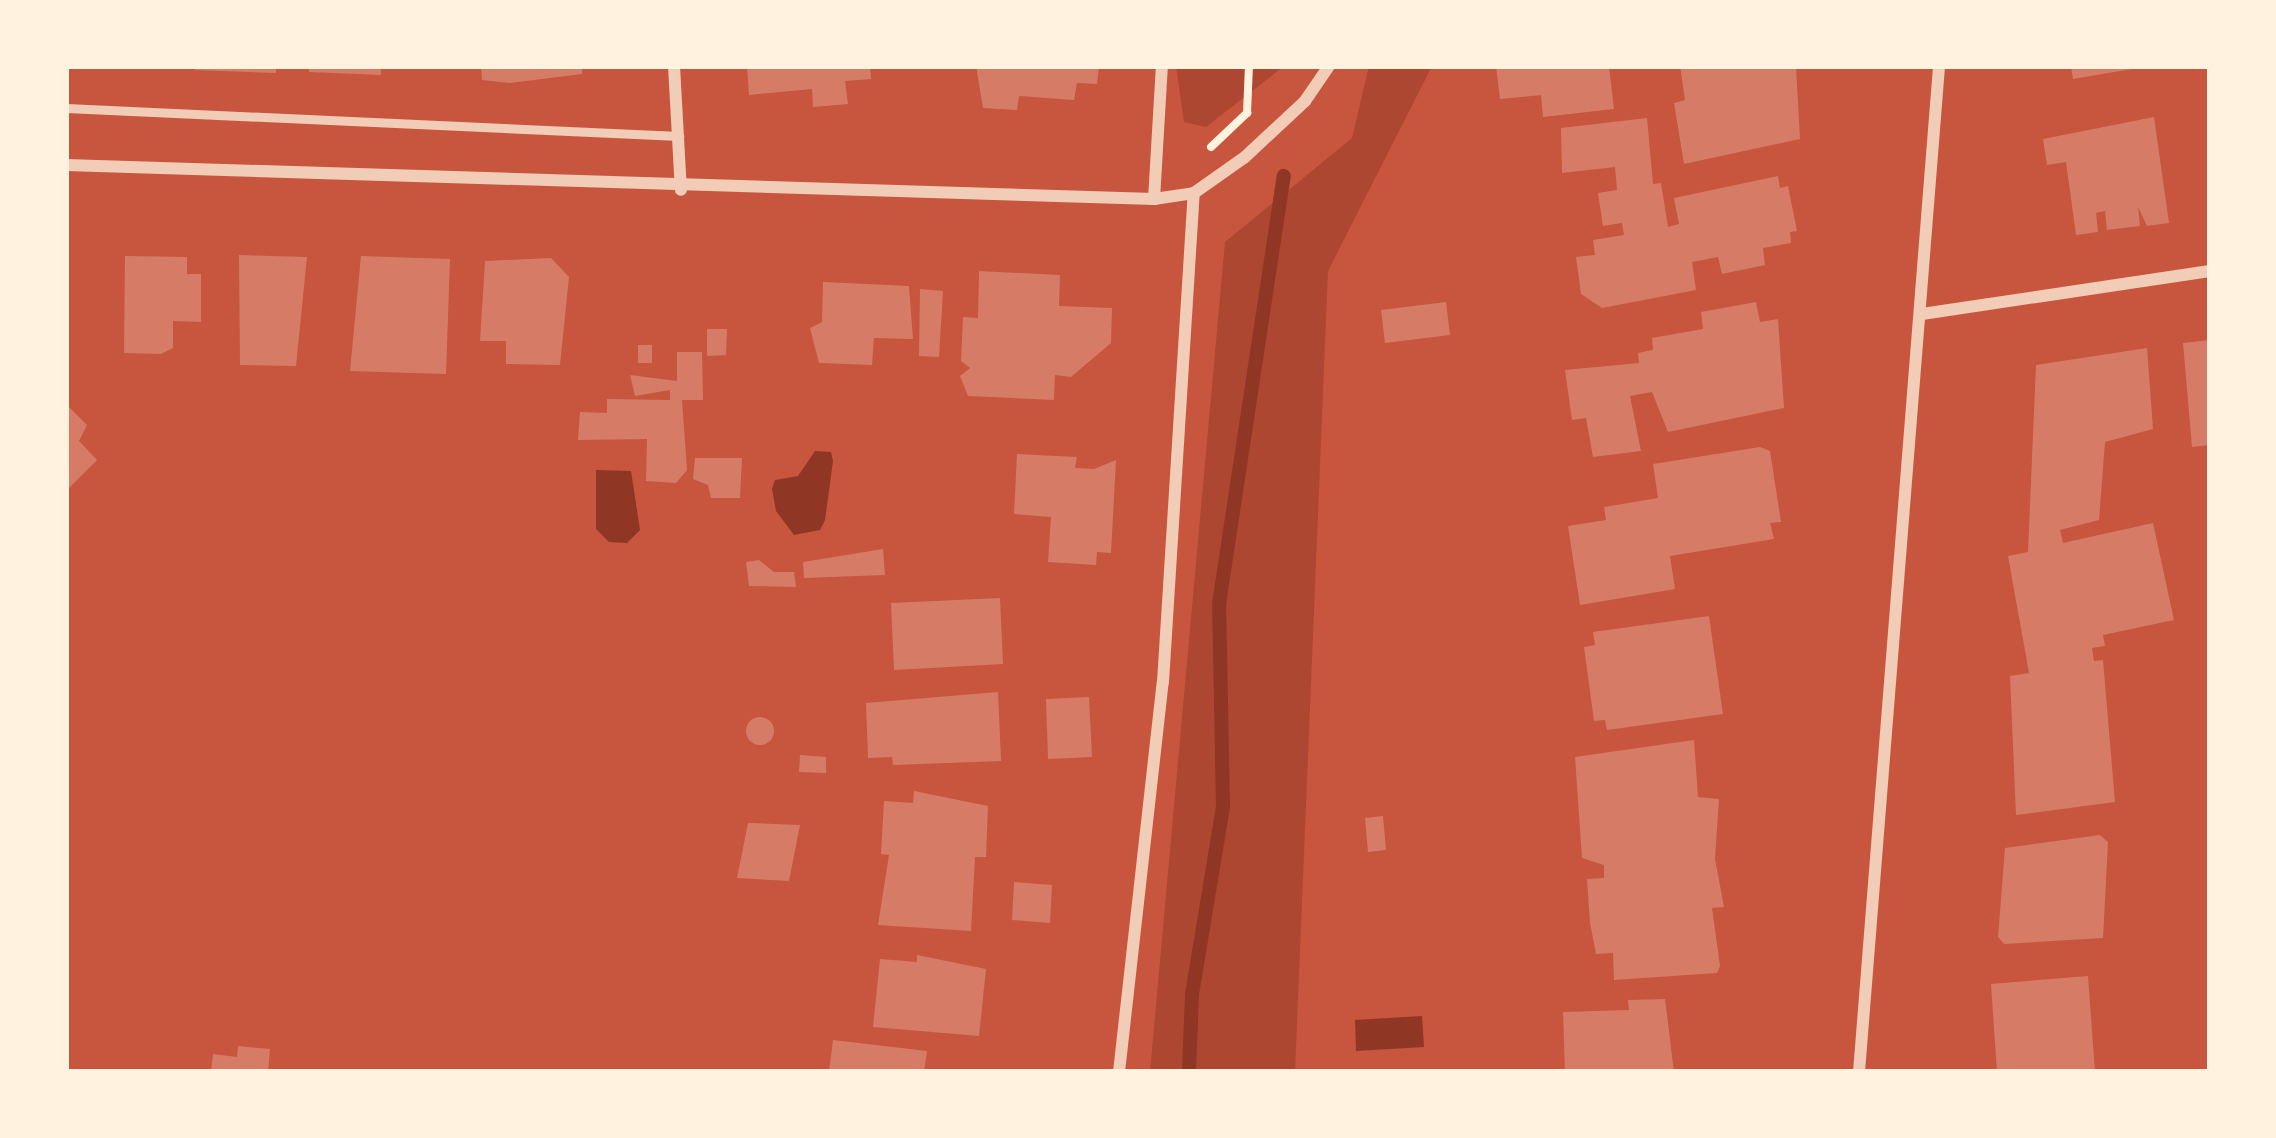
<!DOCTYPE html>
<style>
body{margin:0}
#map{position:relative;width:2276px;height:1138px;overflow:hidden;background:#c8553d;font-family:Montserrat,sans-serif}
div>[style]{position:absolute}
.green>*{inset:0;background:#ae4732}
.water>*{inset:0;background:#8f3625}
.stream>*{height:14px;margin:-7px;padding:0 7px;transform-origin:7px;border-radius:7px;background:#8f3625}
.building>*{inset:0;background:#d67c66}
.round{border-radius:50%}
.path>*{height:8px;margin:-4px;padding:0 4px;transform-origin:4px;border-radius:4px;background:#fff3e0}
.service>*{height:9px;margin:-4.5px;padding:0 4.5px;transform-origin:4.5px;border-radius:4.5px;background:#f1ccb7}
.minor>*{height:12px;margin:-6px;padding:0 6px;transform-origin:6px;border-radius:6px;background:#f1ccb7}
span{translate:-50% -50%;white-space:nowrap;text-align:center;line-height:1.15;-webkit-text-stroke:9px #fff3e0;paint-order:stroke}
.frame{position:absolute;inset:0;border:69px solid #fff3e0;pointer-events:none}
</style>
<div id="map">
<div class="green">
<i style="clip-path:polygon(1176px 66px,1284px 66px,1206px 127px,1184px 122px)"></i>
<i style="clip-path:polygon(1369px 66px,1432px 66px,1328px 271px,1295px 1072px,1150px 1072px,1225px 242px,1352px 138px)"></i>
</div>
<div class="water">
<i style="clip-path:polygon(815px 451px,831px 452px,833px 461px,825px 520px,820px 530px,794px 535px,776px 511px,772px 489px,775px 480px,798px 476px)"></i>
<i style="clip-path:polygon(596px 470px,631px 471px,640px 530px,627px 543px,609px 542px,596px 529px)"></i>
<i style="clip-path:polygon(1422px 1016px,1424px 1047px,1356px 1051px,1355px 1020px)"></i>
</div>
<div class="stream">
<i style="left:1189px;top:1072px;width:78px;rotate:-87.8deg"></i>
<i style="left:1192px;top:994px;width:190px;rotate:-80.6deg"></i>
<i style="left:1223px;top:807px;width:203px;rotate:-91.1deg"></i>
<i style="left:1219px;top:604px;width:433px;rotate:-81.4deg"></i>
</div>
<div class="building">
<i style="clip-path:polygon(195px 66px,276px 66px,276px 73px,195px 70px)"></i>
<i style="clip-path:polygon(309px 66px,381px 66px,381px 75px,309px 72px)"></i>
<i style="clip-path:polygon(481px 66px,582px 66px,582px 74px,510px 83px,482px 80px)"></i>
<i style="clip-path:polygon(747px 66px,870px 66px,871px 79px,845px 81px,848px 104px,813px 107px,812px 89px,749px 95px)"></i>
<i style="clip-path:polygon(976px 66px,1099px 66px,1097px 84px,1077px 83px,1074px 100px,1019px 96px,1017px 110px,983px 108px)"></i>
<i style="clip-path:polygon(1496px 66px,1609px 66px,1614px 109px,1543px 117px,1541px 95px,1500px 99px)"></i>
<i style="clip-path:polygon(1680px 66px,1796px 66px,1800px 139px,1684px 164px,1674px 103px,1685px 100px)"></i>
<i style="clip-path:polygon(2071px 66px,2138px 66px,2138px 68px,2073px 79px)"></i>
<i style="clip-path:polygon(2154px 117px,2169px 223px,2147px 226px,2138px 207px,2140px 226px,2107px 230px,2105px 211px,2096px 213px,2098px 232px,2076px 235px,2066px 162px,2047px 165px,2043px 139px)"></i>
<i style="clip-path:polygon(1647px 118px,1653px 184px,1661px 183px,1668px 227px,1679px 224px,1674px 198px,1778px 176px,1780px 188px,1788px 186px,1797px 231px,1790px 232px,1791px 243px,1763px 248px,1765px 265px,1722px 274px,1718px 257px,1692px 262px,1696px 290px,1602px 308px,1581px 294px,1576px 257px,1595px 255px,1593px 240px,1624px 235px,1622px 223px,1603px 226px,1598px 193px,1617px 190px,1615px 167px,1562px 173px,1561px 128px)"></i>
<i style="clip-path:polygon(239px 255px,307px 257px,296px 366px,240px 365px)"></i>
<i style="clip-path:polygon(125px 256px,187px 257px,187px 274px,201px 274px,201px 322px,173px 321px,173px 348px,161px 354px,124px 353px)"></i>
<i style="clip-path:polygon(361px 256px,450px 259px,446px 374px,350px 371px)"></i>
<i style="clip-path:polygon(551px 258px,569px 277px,560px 365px,506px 364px,506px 341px,480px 341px,485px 261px)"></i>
<i style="clip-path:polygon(979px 271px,1060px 275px,1059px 306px,1112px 308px,1111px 343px,1071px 377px,1055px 375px,1054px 400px,968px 396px,960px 376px,970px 368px,961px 361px,963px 317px,978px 318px)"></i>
<i style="clip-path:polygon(823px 282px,909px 286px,913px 339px,874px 338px,872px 365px,819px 363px,810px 328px,822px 322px)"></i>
<i style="clip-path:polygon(920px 289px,943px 291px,939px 357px,919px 356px)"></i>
<i style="clip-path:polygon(1446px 302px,1450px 335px,1385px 343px,1381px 310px)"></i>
<i style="clip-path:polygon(1756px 302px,1760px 322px,1778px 319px,1784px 408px,1668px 432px,1652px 392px,1630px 396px,1641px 451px,1593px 457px,1586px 418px,1572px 420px,1565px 370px,1639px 363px,1638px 353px,1653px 350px,1652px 338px,1703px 329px,1701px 312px)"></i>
<i style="clip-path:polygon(707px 329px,727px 329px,726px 355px,707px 356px)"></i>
<i style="clip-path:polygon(2210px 340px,2210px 445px,2192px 447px,2183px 343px)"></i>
<i style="clip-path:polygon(638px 345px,652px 345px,652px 363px,638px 363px)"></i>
<i style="clip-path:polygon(2147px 348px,2153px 429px,2105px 442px,2099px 520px,2060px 530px,2063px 543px,2153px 523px,2174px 620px,2103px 635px,2105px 646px,2092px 648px,2094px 661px,2103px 660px,2115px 802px,2016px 815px,2010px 676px,2029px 673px,2008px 556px,2028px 552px,2036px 365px)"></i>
<i style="clip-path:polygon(677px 352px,702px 352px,703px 400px,682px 400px,687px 470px,676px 483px,646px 481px,647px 439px,578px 440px,580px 412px,607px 413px,607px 399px,670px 400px,670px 390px,635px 396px,630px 375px,677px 381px)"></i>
<i style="clip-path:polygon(66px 404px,87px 425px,79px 441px,97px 460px,66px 491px)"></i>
<i style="clip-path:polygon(1760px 447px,1770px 451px,1781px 522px,1770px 523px,1774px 539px,1670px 556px,1675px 589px,1580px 605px,1568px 526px,1606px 520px,1604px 507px,1658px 498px,1653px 464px)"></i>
<i style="clip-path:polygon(1017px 454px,1077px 457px,1075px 468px,1094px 469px,1116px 460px,1111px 553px,1097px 552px,1096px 565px,1048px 562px,1051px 517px,1014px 514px)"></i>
<i style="clip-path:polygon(695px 458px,742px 458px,740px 498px,711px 498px,708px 485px,693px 479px)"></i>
<i style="clip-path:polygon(883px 549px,885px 575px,804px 578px,803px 562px)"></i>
<i style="clip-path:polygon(759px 560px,774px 572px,794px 572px,796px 587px,749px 586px,746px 562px)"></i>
<i style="clip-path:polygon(1000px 598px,1003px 664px,894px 670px,891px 603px)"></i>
<i style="clip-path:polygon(1709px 616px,1723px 714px,1607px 730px,1605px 720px,1594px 721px,1584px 647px,1595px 645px,1593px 632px)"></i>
<i style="clip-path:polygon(998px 692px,1001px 761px,893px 765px,892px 757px,868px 758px,866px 703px)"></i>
<i style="clip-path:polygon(1089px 697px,1092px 757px,1048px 759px,1046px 699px)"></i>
<i class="round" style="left:746px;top:717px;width:28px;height:28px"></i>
<i style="clip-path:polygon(1694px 740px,1698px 797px,1719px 799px,1715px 859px,1724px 907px,1712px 908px,1720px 966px,1717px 973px,1614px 980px,1613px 953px,1596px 954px,1590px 923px,1587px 879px,1604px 878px,1604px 865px,1582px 858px,1575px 757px)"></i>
<i style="clip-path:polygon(800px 755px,826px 757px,826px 773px,799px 772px)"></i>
<i style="clip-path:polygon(914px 791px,988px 806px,986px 857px,975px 857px,971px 931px,878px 925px,889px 855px,881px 854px,884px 801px,913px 803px)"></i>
<i style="clip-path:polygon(1383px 816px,1386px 850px,1368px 852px,1365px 818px)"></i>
<i style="clip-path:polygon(748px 823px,800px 825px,789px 881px,737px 878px)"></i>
<i style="clip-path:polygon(2100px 835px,2108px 842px,2103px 938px,2004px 944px,1998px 937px,2005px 848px)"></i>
<i style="clip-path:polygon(1014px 882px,1052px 885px,1050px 923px,1012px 920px)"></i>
<i style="clip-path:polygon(917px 955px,986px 969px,979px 1036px,873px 1027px,880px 959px,917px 962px)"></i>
<i style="clip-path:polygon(2088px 976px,2095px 1072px,1997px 1072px,1991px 984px)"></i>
<i style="clip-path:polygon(1665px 999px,1674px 1072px,1565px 1072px,1563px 1012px,1629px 1010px,1628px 1000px)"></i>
<i style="clip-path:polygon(833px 1040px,927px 1051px,924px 1072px,829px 1072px)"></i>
<i style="clip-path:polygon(238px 1046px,270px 1049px,268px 1072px,211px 1072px,213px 1054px,237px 1057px)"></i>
</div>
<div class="path">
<i style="left:1211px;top:147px;width:50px;rotate:-43.4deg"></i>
<i style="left:1247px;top:113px;width:47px;rotate:-87.6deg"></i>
</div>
<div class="service">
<i style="left:66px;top:108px;width:614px;rotate:2.62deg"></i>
</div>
<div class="minor">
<i style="left:674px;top:66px;width:124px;rotate:86.8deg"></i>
<i style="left:66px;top:165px;width:1089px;rotate:1.79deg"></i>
<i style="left:1154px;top:199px;width:40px;rotate:-8.5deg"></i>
<i style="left:1194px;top:193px;width:62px;rotate:-35.2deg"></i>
<i style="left:1245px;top:157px;width:82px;rotate:-43deg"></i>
<i style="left:1305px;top:101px;width:42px;rotate:-55.6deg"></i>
<i style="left:1154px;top:199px;width:133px;rotate:-86.6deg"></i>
<i style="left:1922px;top:314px;width:291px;rotate:-8.5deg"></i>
<i style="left:1119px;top:1072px;width:392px;rotate:-83.6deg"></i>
<i style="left:1163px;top:682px;width:490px;rotate:-86.4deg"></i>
<i style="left:1859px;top:1072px;width:1009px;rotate:-85.45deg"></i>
</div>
<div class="frame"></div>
</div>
